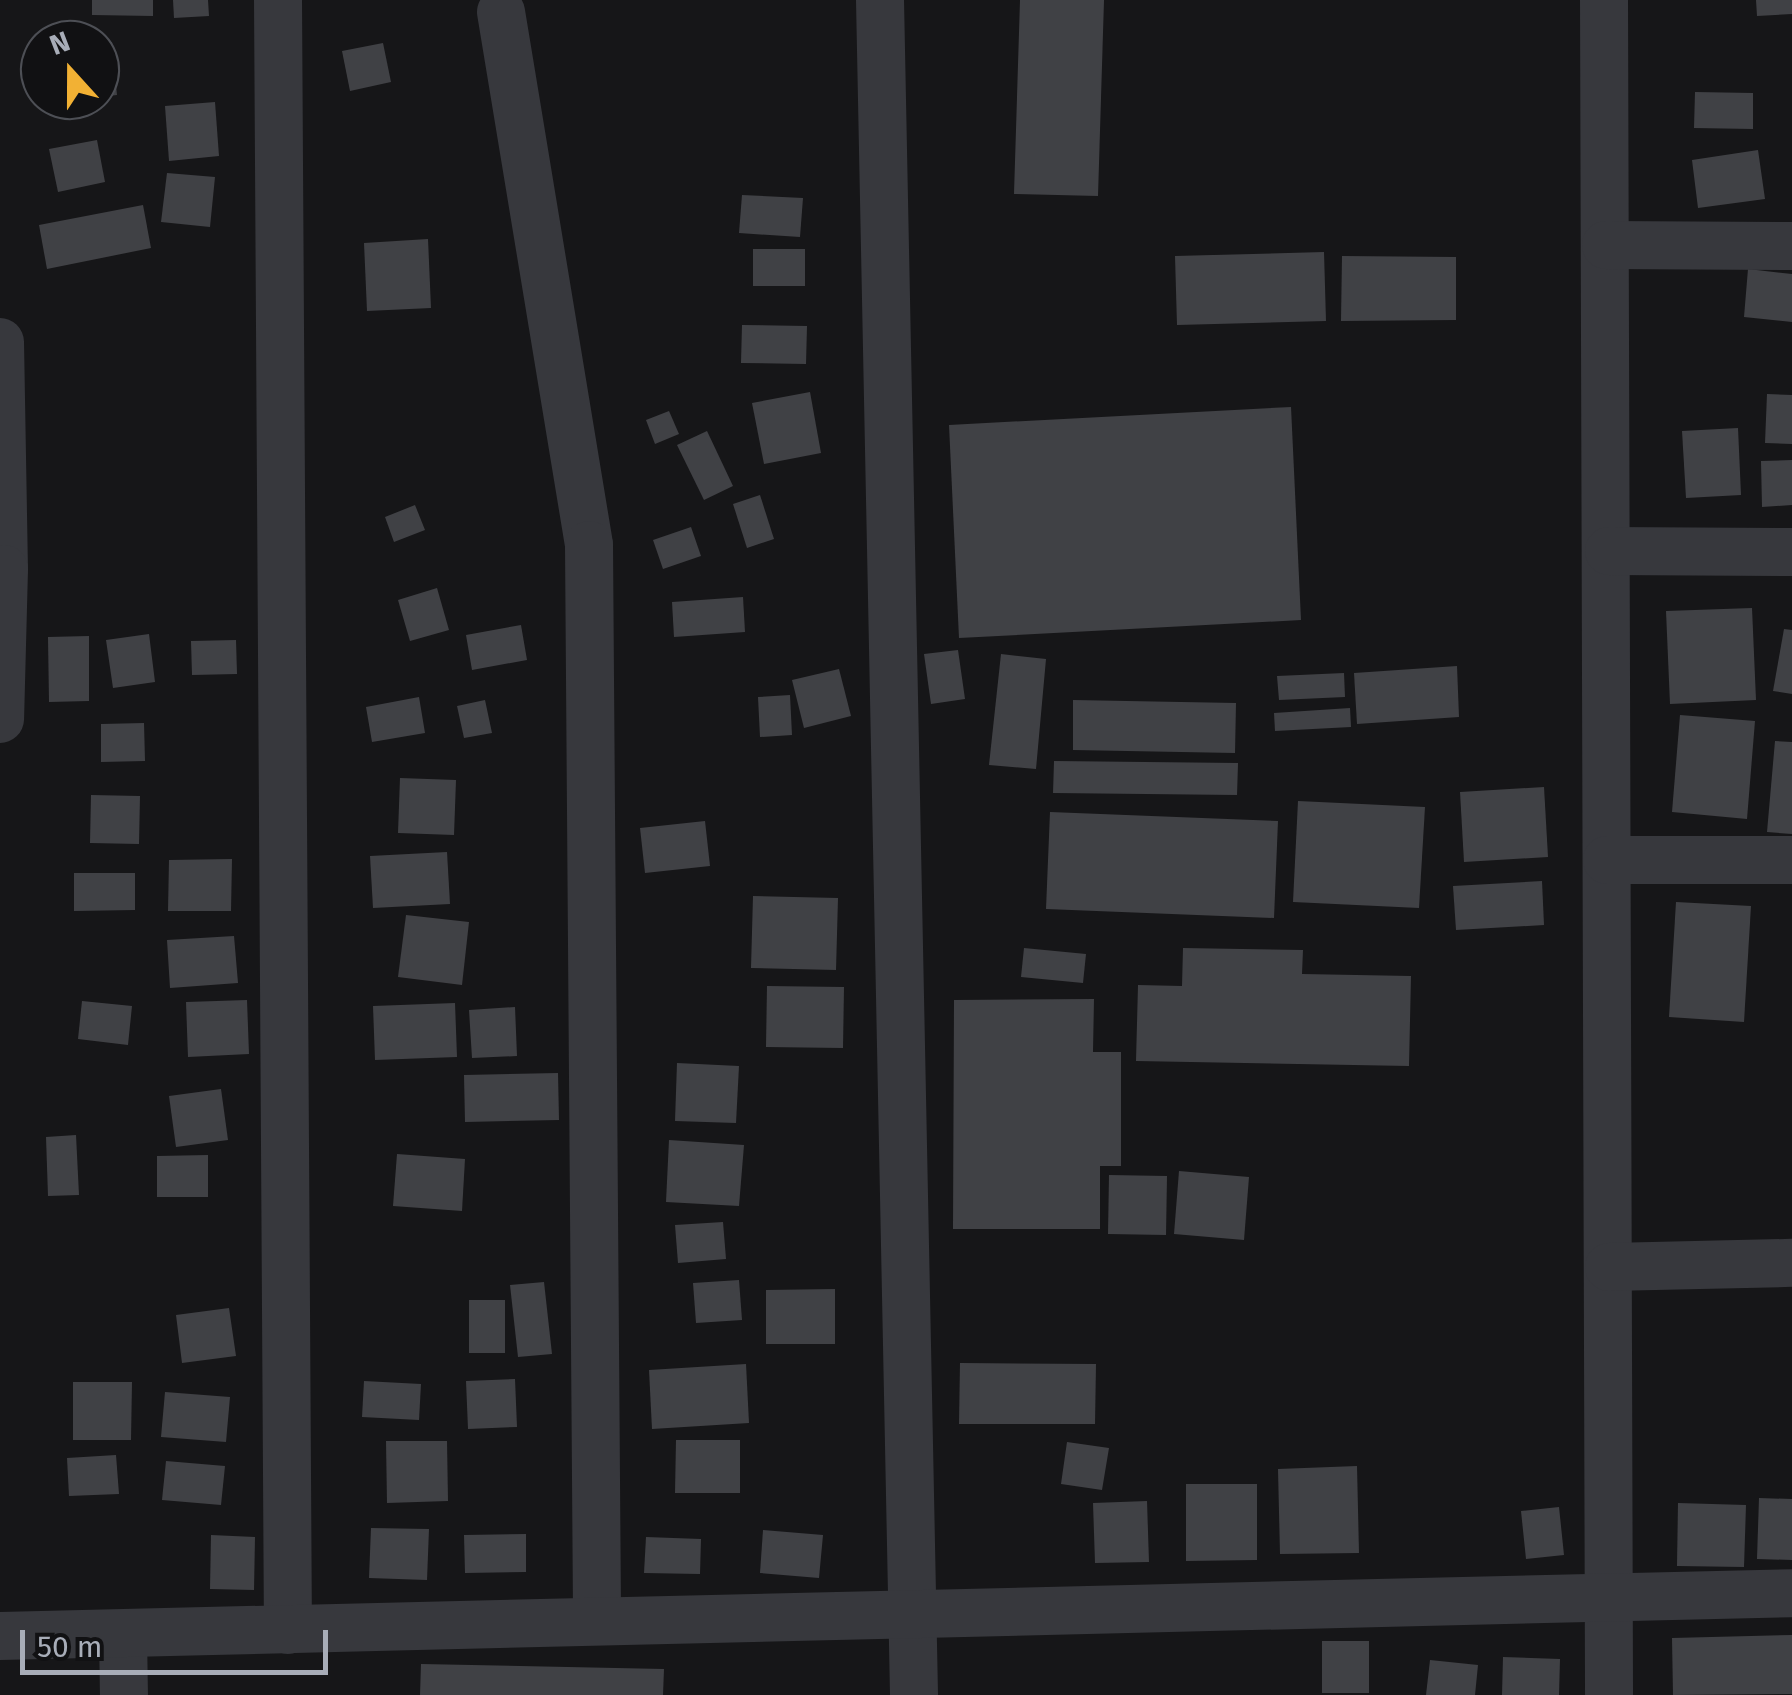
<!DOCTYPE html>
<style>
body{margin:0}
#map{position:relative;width:1792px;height:1695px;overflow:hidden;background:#161618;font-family:"Fira Sans",sans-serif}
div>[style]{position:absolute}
.building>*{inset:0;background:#404145}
.minor>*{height:48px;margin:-24px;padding:0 24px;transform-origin:24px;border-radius:24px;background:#37383d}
span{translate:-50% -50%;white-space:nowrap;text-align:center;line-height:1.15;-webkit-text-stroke:10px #111113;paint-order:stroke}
.north{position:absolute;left:20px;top:20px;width:100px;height:100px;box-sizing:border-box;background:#111113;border:2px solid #4d4f55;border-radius:50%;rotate:339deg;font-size:28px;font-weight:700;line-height:40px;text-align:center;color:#a8adb8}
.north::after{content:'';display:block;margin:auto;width:35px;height:45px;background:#f2b134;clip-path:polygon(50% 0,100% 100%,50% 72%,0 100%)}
.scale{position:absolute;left:20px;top:1630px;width:308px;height:45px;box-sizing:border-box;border:5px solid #a8adb8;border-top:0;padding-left:12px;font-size:30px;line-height:35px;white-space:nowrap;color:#a8adb8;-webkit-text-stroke:8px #111113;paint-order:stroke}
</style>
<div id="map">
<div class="building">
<i style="clip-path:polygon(92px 0,153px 0,153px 16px,92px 15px)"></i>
<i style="clip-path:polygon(173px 0,208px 0,209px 16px,174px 18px)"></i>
<i style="clip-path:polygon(1020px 0,1104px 0,1098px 196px,1014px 194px)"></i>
<i style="clip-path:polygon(1756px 0,1792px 0,1792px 14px,1757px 16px)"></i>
<i style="clip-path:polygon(112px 42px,117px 95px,100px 97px,100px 44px)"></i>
<i style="clip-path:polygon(383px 43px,391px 82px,350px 91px,342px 51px)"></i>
<i style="clip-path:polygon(1695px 92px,1753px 93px,1753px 129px,1694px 128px)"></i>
<i style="clip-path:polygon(215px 102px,219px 156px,169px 161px,165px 106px)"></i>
<i style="clip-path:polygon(97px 140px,105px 182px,58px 192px,49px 149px)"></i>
<i style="clip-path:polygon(1758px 150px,1765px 199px,1698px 208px,1692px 160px)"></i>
<i style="clip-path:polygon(167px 173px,215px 177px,210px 227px,161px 222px)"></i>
<i style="clip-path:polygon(742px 195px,803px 198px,800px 237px,739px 233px)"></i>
<i style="clip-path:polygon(143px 205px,151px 248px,47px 269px,39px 225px)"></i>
<i style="clip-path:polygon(428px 239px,431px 308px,367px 311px,364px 243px)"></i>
<i style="clip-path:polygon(753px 249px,805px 249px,805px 286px,753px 286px)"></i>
<i style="clip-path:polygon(1324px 252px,1326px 321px,1177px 325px,1175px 256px)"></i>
<i style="clip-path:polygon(1342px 256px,1456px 257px,1456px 320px,1341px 321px)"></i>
<i style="clip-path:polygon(1748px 269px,1792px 274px,1792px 322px,1744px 317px)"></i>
<i style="clip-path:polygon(742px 325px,807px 326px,806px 364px,741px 363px)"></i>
<i style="clip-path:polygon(810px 392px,821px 453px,764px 464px,752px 403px)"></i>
<i style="clip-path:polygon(1767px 394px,1792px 395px,1792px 444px,1765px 443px)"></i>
<i style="clip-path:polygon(1291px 407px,1301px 620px,959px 638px,949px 425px)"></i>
<i style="clip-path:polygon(669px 411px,679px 434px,655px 444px,646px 420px)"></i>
<i style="clip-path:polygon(1738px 428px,1741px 495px,1686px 498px,1682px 431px)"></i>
<i style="clip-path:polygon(707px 431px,733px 486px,704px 500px,677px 445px)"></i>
<i style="clip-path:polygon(1792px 460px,1792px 505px,1762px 507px,1761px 461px)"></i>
<i style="clip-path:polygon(760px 495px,774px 539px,747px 548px,733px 504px)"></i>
<i style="clip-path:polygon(415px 505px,425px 530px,394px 542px,385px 517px)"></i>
<i style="clip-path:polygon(691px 527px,701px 556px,663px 569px,653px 540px)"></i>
<i style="clip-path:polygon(437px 588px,449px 630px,410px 641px,398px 600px)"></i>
<i style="clip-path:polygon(743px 597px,745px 632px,674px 637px,672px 602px)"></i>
<i style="clip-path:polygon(1752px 608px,1756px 700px,1670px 704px,1666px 611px)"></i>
<i style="clip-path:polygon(521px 625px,527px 660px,472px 670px,466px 635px)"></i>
<i style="clip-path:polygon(1784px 629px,1792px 630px,1792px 694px,1773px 691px)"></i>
<i style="clip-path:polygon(149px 634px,155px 682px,113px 688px,106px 640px)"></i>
<i style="clip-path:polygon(89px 636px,89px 701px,49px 702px,48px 637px)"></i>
<i style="clip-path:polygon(236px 640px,237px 674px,192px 675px,191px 641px)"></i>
<i style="clip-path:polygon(958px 650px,965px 699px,931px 704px,924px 654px)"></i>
<i style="clip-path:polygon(1001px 654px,1046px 659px,1036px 769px,989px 765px)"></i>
<i style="clip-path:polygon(1457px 666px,1459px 717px,1357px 724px,1354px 673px)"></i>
<i style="clip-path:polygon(839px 669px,851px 716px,804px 728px,792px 680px)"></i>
<i style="clip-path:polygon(1344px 673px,1345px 697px,1279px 700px,1277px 676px)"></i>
<i style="clip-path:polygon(790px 695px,792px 735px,760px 737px,758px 697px)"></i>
<i style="clip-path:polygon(419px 697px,425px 733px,372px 742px,366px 707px)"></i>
<i style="clip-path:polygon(485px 700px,492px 733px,464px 738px,457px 706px)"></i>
<i style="clip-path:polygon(1073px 700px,1236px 703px,1235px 753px,1073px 750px)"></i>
<i style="clip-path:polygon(1350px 708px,1351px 727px,1275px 731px,1274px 713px)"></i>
<i style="clip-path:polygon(1680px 715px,1755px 721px,1747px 819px,1672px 812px)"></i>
<i style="clip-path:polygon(144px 723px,145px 761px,101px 762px,101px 724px)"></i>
<i style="clip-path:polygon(1775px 741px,1792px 742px,1792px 834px,1767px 832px)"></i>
<i style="clip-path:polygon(1054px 761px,1238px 763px,1237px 795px,1053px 793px)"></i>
<i style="clip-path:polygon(400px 778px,456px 780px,454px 835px,398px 833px)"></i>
<i style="clip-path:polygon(1544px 787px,1548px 857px,1464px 862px,1460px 792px)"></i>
<i style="clip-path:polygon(91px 795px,140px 796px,139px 844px,90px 843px)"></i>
<i style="clip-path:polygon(1298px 801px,1425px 807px,1419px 908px,1293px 902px)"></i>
<i style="clip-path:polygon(1050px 812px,1278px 821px,1274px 918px,1046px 909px)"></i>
<i style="clip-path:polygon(705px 821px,710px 866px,645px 873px,640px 828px)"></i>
<i style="clip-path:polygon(447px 852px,450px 904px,373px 908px,370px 856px)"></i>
<i style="clip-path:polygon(232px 859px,231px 911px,168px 911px,169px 860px)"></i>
<i style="clip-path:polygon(74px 873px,135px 873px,135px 910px,74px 911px)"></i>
<i style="clip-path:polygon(1542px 881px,1544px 925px,1456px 930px,1453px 886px)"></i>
<i style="clip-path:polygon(753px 896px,838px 898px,836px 970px,751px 968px)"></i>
<i style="clip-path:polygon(1676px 902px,1751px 906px,1744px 1022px,1669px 1017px)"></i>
<i style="clip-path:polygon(406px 915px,469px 922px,462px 985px,398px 977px)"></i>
<i style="clip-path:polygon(234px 936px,238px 983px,170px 988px,167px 940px)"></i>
<i style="clip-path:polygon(1024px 948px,1086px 954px,1083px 983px,1021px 977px)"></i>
<i style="clip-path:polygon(1183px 948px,1303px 950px,1302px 974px,1411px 976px,1409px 1066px,1136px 1061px,1138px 985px,1182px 986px)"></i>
<i style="clip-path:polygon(767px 986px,844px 987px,843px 1048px,766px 1047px)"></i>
<i style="clip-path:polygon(1094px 999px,1093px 1052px,1121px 1052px,1121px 1166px,1100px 1166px,1100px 1229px,953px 1229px,954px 1000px)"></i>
<i style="clip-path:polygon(247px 1000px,249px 1054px,188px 1057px,186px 1002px)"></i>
<i style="clip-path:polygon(82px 1001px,132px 1006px,128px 1045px,78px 1039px)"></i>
<i style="clip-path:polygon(455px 1003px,457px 1057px,375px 1060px,373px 1006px)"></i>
<i style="clip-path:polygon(515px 1007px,517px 1056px,472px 1058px,469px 1010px)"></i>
<i style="clip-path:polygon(677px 1063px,739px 1066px,736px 1123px,675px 1121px)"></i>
<i style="clip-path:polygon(558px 1073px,559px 1120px,465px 1122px,464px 1075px)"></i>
<i style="clip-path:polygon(221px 1089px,228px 1140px,176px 1147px,169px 1096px)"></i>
<i style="clip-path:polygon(76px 1135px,79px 1195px,48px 1196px,46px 1137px)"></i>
<i style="clip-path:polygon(669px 1140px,744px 1145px,739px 1206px,666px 1202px)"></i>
<i style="clip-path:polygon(397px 1154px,465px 1159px,462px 1211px,393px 1206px)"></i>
<i style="clip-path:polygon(208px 1155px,208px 1197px,157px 1197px,157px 1156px)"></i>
<i style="clip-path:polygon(1179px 1171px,1249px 1177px,1244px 1240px,1174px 1234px)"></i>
<i style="clip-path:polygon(1109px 1175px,1167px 1176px,1166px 1235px,1108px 1234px)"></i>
<i style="clip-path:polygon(723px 1222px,726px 1259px,678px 1263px,675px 1225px)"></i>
<i style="clip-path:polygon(739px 1280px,742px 1320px,696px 1323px,693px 1283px)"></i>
<i style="clip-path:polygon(544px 1282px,552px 1354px,518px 1357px,510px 1285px)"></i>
<i style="clip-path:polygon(835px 1289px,835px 1344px,766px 1344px,766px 1290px)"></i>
<i style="clip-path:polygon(469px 1300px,505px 1300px,505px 1353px,469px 1353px)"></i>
<i style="clip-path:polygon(229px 1308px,236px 1356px,182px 1363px,176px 1315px)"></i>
<i style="clip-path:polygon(960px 1363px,1096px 1364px,1095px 1424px,959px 1424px)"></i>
<i style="clip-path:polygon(746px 1364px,749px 1423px,652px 1429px,649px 1370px)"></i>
<i style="clip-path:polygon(515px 1379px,517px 1427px,468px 1429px,466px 1381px)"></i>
<i style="clip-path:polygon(364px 1381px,421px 1384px,419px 1420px,362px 1417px)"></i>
<i style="clip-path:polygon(73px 1382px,132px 1382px,131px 1440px,73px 1440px)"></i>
<i style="clip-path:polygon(165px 1392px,230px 1397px,226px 1442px,161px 1437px)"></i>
<i style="clip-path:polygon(676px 1440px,740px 1440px,740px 1493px,675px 1493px)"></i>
<i style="clip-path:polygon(386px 1441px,447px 1441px,448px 1501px,387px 1503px)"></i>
<i style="clip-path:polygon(1067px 1442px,1109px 1448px,1102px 1490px,1061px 1484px)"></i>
<i style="clip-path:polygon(116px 1455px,119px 1494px,69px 1496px,67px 1458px)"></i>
<i style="clip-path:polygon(166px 1461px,225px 1466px,221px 1505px,162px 1500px)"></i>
<i style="clip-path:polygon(1357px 1466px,1359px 1553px,1280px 1554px,1278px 1469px)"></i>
<i style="clip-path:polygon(1186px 1484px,1257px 1484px,1257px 1560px,1186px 1561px)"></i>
<i style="clip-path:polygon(1759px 1498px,1792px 1499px,1792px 1560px,1757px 1559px)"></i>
<i style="clip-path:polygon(1147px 1501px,1149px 1562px,1095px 1563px,1093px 1503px)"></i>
<i style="clip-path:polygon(1678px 1503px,1746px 1505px,1744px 1567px,1677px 1566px)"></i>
<i style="clip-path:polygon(1559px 1507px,1564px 1555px,1526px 1559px,1521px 1511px)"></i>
<i style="clip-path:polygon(371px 1528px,429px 1529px,427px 1580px,369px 1578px)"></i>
<i style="clip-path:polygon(763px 1530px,823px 1535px,819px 1578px,760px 1573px)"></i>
<i style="clip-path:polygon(526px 1534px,526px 1572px,465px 1573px,464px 1535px)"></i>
<i style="clip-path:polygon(211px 1535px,255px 1537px,254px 1590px,210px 1589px)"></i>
<i style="clip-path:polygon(646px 1537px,701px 1539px,700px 1574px,644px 1573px)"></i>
<i style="clip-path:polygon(1792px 1635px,1792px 1694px,1673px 1695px,1672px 1638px)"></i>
<i style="clip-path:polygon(1322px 1641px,1369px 1641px,1369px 1693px,1322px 1693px)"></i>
<i style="clip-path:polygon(1503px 1657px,1560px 1659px,1559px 1695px,1502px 1695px)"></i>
<i style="clip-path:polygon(1430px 1660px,1478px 1665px,1475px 1695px,1426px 1695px)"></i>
<i style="clip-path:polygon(421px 1664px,664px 1669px,663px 1695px,420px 1695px)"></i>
</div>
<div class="minor">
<i style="left:278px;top:0;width:1630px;rotate:89.65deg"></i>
<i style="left:880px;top:0;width:1695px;rotate:88.85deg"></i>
<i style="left:1604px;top:0;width:1695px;rotate:89.83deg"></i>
<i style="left:501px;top:12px;width:540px;rotate:80.62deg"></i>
<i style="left:589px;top:545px;width:1074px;rotate:89.57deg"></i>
<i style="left:1606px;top:245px;width:186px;rotate:0.3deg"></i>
<i style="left:0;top:342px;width:227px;rotate:89deg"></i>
<i style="left:4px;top:569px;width:150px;rotate:91.5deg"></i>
<i style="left:1609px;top:551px;width:183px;rotate:0.3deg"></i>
<i style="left:1607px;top:860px;width:185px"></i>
<i style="left:1609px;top:1267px;width:183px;rotate:-1.3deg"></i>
<i style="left:123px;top:1634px;width:61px;rotate:89.1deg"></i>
<i style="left:0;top:1636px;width:1793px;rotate:-1.37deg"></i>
</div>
<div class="north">N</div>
<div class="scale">50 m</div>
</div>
